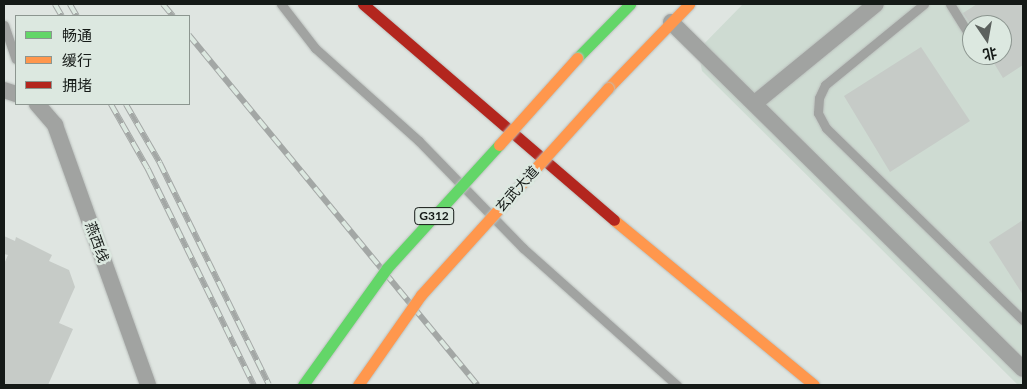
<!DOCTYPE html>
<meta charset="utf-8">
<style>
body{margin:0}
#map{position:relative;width:1027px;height:389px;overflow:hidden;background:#dfe5e1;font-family:Lato,"Noto Sans SC",sans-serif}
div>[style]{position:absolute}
.built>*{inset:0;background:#cedbd2}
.building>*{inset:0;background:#c6cbc7}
.roads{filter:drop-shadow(0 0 1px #bbc0bd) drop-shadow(0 0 1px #bbc0bd)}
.lane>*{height:9px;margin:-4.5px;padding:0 4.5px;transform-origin:4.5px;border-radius:4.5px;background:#a1a3a1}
.street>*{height:16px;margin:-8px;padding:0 8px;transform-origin:8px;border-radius:8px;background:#a1a3a1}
.fast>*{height:11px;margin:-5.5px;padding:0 5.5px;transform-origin:5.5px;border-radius:5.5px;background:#63d668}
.slow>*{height:11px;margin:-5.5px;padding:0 5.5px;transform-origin:5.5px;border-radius:5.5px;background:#ff974d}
.jam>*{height:11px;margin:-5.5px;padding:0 5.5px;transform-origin:5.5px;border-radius:5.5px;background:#b3261e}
.rail>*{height:5.5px;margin-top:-2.75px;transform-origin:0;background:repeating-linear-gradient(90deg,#dce8e0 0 11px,#a3a7a5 0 22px);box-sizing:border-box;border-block:1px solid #a3a7a5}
.bridges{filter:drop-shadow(0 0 1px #bbc0bd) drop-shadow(0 0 1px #bbc0bd)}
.fast-bridge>*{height:11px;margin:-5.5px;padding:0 5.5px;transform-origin:5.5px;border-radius:5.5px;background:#63d668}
.slow-bridge>*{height:11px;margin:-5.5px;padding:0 5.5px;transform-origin:5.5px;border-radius:5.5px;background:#ff974d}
span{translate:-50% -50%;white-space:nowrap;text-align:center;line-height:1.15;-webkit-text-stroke:5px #dce8e0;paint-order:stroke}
.shield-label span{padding:1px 4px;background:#dce8e0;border:1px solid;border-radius:4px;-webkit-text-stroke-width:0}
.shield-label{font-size:12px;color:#151a17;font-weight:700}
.street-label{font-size:14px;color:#151a17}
.frame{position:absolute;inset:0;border:5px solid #151a17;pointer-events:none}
.legend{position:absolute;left:15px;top:15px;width:175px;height:90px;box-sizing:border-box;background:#dce8e0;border:1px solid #8c9690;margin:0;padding:6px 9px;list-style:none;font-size:15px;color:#151a17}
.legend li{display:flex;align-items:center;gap:10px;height:25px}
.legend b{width:25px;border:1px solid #8c9690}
.north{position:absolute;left:962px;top:15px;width:50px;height:50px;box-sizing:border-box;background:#dce8e0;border:1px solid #8c9690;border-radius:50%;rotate:168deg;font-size:14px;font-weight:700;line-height:20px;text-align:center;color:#151a17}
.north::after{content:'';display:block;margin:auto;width:18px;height:22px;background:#5c615e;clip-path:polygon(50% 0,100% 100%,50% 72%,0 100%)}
</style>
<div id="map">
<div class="built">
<i style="clip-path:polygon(evenodd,743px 4px,1023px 4px,1023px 385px,1018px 385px,702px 71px,698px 50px,743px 4px,972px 25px,1002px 25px,1002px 55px,972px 55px,972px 25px)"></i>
</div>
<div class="building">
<i style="clip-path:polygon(977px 4px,1023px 4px,1023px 65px,1003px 78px,989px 55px,1002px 55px,1002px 25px,971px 25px,963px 13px)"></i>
<i style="clip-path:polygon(921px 47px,970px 121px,890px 172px,844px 96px)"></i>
<i style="clip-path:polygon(1023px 220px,1023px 295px,989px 242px)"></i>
<i style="clip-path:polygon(4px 236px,15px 241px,16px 237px,52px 255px,49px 261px,69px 270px,75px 287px,59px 323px,73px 329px,48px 385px,4px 385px,4px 264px,8px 255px,4px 254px)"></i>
</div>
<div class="roads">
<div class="lane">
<i style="left:281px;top:4px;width:56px;rotate:52.3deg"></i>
<i style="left:315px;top:48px;width:140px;rotate:41.8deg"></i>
<i style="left:419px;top:141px;width:149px;rotate:45.8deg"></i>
<i style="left:523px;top:248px;width:206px;rotate:41.7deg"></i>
<i style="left:924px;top:4px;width:128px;rotate:140.7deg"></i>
<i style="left:825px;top:85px;width:14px;rotate:115deg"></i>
<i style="left:819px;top:98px;width:15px;rotate:94deg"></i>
<i style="left:818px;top:113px;width:17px;rotate:62deg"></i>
<i style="left:826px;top:128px;width:275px;rotate:44.3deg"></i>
<i style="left:950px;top:4px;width:36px;rotate:58deg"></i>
<i style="left:4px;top:25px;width:36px;rotate:71deg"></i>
</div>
<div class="street">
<i style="left:671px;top:22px;width:494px;rotate:44.6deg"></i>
<i style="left:4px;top:90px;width:13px;rotate:18deg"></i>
<i style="left:755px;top:103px;width:156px;rotate:-39.3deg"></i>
<i style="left:37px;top:104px;width:28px;rotate:49deg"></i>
<i style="left:55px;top:125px;width:276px;rotate:70.3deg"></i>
</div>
<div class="fast">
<i style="left:577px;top:58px;width:76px;rotate:-45.5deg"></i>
</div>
<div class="slow">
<i style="left:608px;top:88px;width:117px;rotate:-46deg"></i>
<i style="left:614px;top:220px;width:259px;rotate:39.5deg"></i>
</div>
<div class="jam">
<i style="left:363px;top:4px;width:331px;rotate:40.7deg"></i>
</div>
</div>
<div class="rail">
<i style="left:55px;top:4px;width:14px;rotate:60deg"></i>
<i style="left:70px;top:4px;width:14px;rotate:60deg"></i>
<i style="left:163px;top:4px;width:16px;rotate:50deg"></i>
<i style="left:189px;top:35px;width:454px;rotate:50.5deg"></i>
<i style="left:111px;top:104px;width:75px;rotate:60.4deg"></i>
<i style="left:148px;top:169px;width:241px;rotate:63.9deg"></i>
<i style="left:126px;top:104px;width:68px;rotate:60deg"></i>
<i style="left:160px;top:163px;width:247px;rotate:63.8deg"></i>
</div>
<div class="bridges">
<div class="fast-bridge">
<i style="left:303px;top:385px;width:144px;rotate:-54.3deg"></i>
<i style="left:387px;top:268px;width:166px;rotate:-47.7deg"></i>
</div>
<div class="slow-bridge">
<i style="left:499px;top:145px;width:117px;rotate:-48.1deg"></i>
<i style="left:358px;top:385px;width:110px;rotate:-55deg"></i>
<i style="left:421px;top:295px;width:279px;rotate:-47.9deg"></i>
</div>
</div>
<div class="shield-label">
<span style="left:434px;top:216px">G312</span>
</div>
<div class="street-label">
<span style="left:517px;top:189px;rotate:-48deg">玄武大道</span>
<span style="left:97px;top:242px;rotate:70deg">燕西线</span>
</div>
<div class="frame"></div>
<ul class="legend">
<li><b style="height:6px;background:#63d668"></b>畅通</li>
<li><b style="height:6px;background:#ff974d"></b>缓行</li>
<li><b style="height:6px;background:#b3261e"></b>拥堵</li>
</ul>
<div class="north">北</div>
</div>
